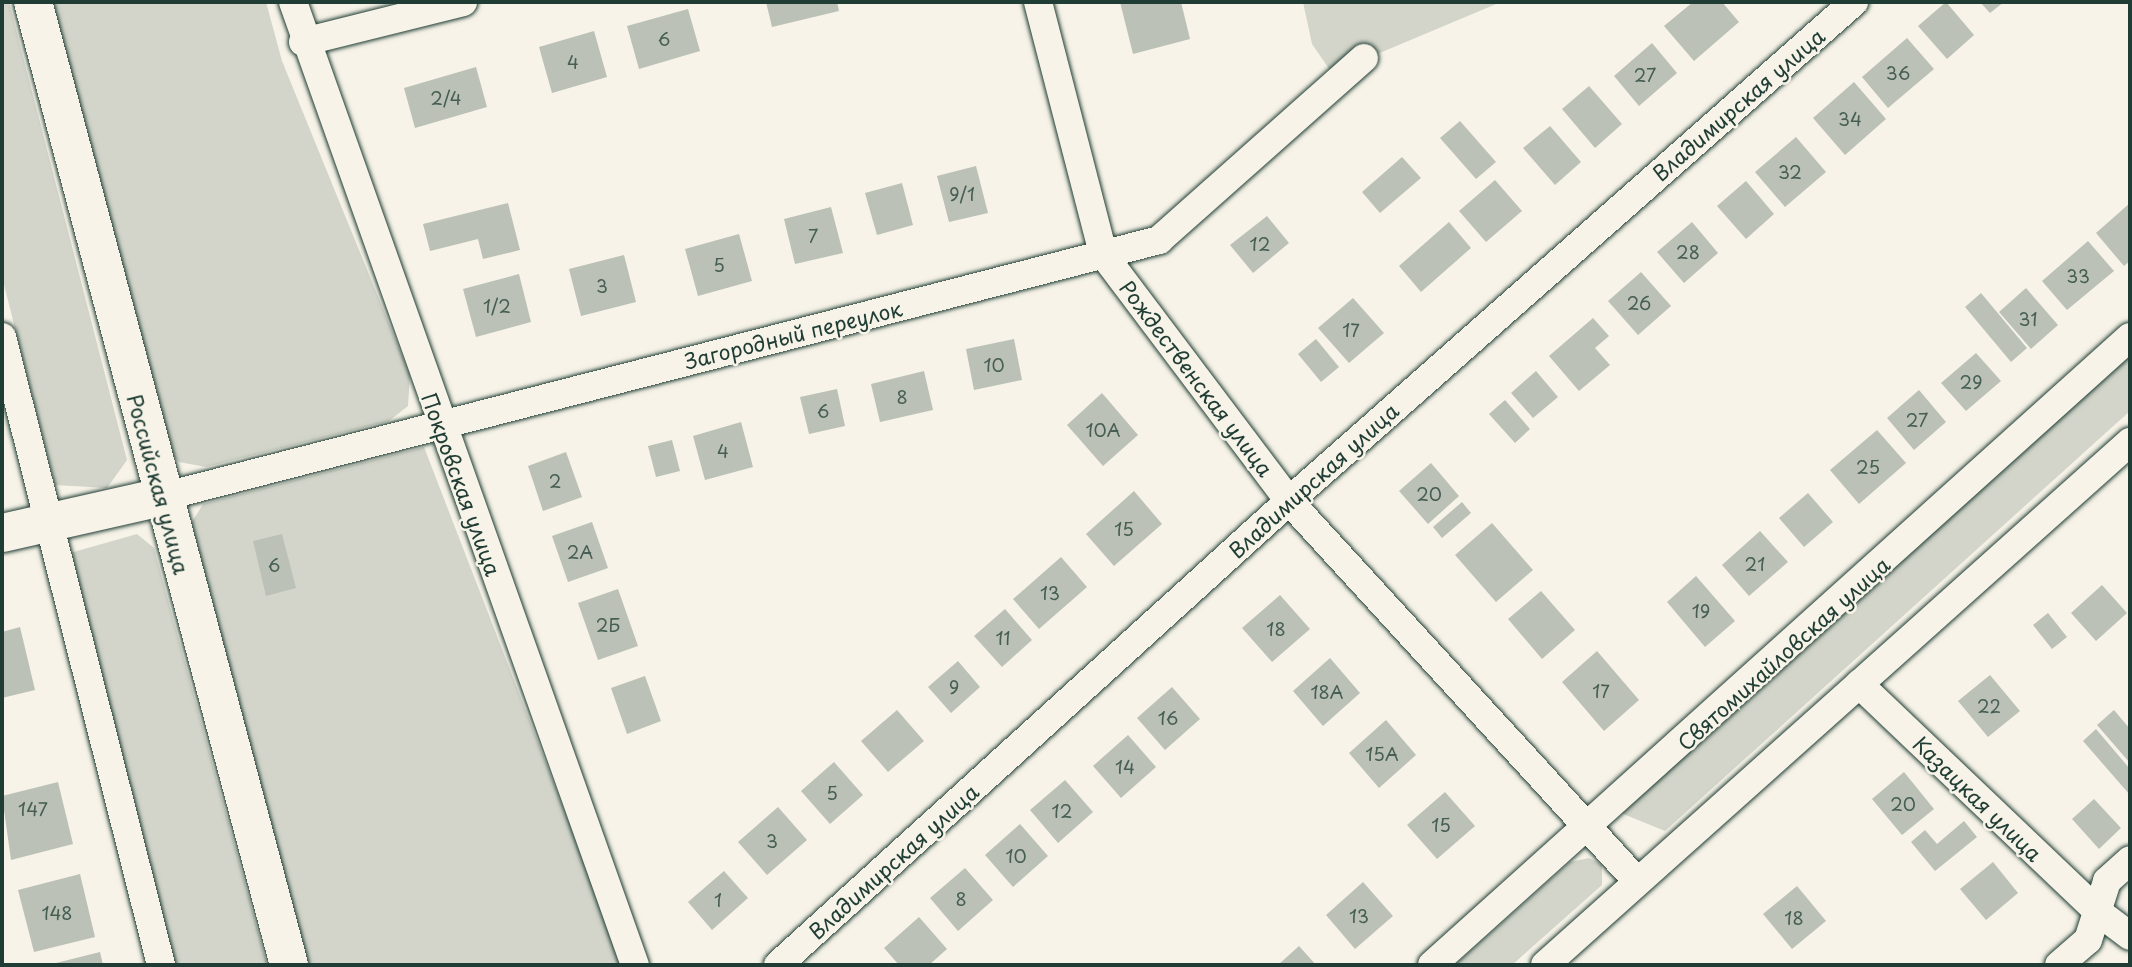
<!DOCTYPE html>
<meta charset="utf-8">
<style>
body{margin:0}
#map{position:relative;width:2132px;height:967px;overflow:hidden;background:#f7f3e8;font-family:"Playpen Sans",sans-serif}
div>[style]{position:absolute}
.green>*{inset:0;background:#d3d5ca}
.building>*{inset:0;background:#bbc1b6}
.roads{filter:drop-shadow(0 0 2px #1f3d34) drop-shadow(0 0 2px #1f3d34)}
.street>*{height:28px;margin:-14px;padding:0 14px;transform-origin:14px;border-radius:14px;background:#f7f3e8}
.secondary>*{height:38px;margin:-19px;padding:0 19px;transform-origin:19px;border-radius:19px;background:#f7f3e8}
span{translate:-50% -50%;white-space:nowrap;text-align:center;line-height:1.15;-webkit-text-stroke:5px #f7f3e8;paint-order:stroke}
.number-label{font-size:18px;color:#465e54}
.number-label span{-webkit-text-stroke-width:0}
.street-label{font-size:21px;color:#1f3d34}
.frame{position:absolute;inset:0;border:4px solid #1f3d34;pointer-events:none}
</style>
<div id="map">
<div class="green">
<i style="clip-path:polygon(2px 2px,9px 2px,127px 460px,107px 488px,55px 485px,2px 277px)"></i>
<i style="clip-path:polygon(47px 2px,266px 2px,282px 61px,410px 375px,408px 406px,389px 421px,206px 467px,179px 462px,159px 438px)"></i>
<i style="clip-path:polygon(1303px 2px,1501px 2px,1332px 73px,1312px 44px)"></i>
<i style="clip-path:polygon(2130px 355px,2130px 411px,1665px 831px,1616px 811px)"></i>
<i style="clip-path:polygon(424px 447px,624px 965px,304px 965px,189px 527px,203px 504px)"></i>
<i style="clip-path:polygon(137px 534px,154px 548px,267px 965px,174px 965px,70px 553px)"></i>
<i style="clip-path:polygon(1589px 858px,1602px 865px,1602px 885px,1512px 965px,1455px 965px,1570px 862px)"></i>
</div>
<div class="building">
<i style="clip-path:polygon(766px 2px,837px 2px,839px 11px,772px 27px)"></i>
<i style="clip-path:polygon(1120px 2px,1181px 2px,1190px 39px,1133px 54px)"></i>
<i style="clip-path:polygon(1693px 2px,1722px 2px,1739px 22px,1694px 61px,1664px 26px)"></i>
<i style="clip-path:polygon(1946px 2px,1974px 35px,1947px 59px,1918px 26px)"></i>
<i style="clip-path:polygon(1980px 2px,2004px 2px,1990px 13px)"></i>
<i style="clip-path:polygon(688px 9px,700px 51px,639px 69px,627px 26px)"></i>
<i style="clip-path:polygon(594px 31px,607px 77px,552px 93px,539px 47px)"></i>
<i style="clip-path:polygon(1907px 38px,1934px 69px,1888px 108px,1862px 77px)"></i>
<i style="clip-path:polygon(1652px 43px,1677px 73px,1639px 106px,1614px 76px)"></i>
<i style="clip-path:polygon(476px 67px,487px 107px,415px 128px,404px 88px)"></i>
<i style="clip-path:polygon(1854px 82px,1886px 119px,1845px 155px,1813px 118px)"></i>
<i style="clip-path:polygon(1589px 86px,1622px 124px,1595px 148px,1562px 109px)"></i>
<i style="clip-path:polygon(1460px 121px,1496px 162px,1476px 179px,1440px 138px)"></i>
<i style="clip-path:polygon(1550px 126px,1581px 162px,1555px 185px,1523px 148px)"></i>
<i style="clip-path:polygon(1796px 137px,1826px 172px,1785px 207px,1755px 172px)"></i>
<i style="clip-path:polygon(1402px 157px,1421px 178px,1380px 213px,1362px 192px)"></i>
<i style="clip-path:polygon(976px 166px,988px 213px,949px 222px,937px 176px)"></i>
<i style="clip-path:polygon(1495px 180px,1522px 211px,1486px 242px,1459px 211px)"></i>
<i style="clip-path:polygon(1746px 181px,1774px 214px,1746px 239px,1717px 206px)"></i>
<i style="clip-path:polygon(902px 183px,913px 225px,877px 235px,865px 193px)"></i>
<i style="clip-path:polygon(508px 203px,520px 250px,483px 259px,478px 239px,430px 251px,423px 224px)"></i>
<i style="clip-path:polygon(2130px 203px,2130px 261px,2124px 266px,2096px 233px)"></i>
<i style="clip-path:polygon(831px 207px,843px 253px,795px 264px,784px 219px)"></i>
<i style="clip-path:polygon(1267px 216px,1289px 243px,1253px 273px,1230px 245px)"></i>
<i style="clip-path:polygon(1449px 222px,1471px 248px,1421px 292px,1399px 266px)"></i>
<i style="clip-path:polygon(1692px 222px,1718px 253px,1684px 283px,1657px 252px)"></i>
<i style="clip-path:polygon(739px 234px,752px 281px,698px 296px,685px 249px)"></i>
<i style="clip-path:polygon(2088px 241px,2114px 271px,2067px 310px,2042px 281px)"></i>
<i style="clip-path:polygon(624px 255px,636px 302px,581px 316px,569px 269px)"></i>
<i style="clip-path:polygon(1641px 272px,1671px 306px,1638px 335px,1608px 301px)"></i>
<i style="clip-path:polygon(519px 274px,531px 322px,476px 337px,463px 289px)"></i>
<i style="clip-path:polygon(2026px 288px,2058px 325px,2031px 349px,1999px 312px)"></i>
<i style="clip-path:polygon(1981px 293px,2027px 348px,2011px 362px,1965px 307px)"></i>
<i style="clip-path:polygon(1353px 298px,1384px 333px,1349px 363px,1318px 328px)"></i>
<i style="clip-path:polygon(1593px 318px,1609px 336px,1595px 348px,1610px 365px,1579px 391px,1549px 356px)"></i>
<i style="clip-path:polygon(1014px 339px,1022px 380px,974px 390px,966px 349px)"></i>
<i style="clip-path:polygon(1316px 339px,1339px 367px,1321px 382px,1298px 354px)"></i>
<i style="clip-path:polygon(1976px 353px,2001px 381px,1966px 411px,1941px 383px)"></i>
<i style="clip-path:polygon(924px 371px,933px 410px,880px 422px,871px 384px)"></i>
<i style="clip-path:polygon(1536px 371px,1558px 397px,1533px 418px,1511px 393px)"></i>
<i style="clip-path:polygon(837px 389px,845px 426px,809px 434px,800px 397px)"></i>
<i style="clip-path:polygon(1919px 390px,1946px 422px,1914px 450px,1887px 418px)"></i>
<i style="clip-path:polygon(1102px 393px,1138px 435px,1103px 466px,1067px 425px)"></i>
<i style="clip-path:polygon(1505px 400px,1530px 429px,1515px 443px,1489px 414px)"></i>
<i style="clip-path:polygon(741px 422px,753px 467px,705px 480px,693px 436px)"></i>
<i style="clip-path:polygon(1877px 430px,1906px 463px,1859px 504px,1830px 470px)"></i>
<i style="clip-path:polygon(672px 440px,680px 471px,656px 477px,648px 446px)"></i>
<i style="clip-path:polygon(566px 452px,582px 497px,543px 511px,528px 466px)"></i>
<i style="clip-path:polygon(1431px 463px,1459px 496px,1428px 524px,1399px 491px)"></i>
<i style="clip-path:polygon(1134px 491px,1162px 524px,1114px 566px,1086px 534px)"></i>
<i style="clip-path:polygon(1808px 493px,1833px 522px,1804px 547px,1779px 518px)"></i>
<i style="clip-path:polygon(1462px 502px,1471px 513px,1442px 538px,1433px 527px)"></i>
<i style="clip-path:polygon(592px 522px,608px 568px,568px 582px,552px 536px)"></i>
<i style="clip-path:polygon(1492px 523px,1533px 570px,1496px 602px,1455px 555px)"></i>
<i style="clip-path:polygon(1760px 531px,1788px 562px,1749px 596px,1722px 565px)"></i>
<i style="clip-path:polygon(282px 534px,296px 588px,266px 596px,253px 541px)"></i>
<i style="clip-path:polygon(1061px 557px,1087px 587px,1039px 629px,1013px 599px)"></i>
<i style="clip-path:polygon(1696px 576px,1735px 621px,1705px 647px,1667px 602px)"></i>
<i style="clip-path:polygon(2102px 585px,2127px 613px,2096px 641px,2071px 613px)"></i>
<i style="clip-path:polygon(618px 589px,638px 646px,598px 660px,578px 603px)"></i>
<i style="clip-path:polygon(1541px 591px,1575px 630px,1542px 659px,1508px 619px)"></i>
<i style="clip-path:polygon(1280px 595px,1310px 629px,1272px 662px,1242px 628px)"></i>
<i style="clip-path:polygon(1005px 609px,1032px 640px,1002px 667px,974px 636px)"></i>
<i style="clip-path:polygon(2048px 613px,2067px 637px,2052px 649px,2033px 625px)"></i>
<i style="clip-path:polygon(20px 627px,35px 690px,2px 698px,2px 632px)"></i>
<i style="clip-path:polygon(1597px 651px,1639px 700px,1604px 731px,1562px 682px)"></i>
<i style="clip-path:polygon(1330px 658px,1360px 693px,1323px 726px,1293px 691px)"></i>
<i style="clip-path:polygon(958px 661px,980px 687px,951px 713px,928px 687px)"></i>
<i style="clip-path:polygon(1990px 675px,2020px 711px,1988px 737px,1958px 701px)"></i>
<i style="clip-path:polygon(645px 676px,661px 721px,627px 734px,611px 688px)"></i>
<i style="clip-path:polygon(1172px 687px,1200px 719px,1165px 750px,1137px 718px)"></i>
<i style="clip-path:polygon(897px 710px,924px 741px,888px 772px,861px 741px)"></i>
<i style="clip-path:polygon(2114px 710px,2130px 729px,2130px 763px,2097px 725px)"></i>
<i style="clip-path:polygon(1386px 720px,1416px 755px,1379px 788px,1349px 753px)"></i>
<i style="clip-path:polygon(2096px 729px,2130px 769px,2130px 795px,2083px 741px)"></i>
<i style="clip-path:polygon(1128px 735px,1156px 767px,1121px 798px,1093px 766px)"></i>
<i style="clip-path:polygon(834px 762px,863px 795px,830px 824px,801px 791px)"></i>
<i style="clip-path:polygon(1904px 772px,1934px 809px,1902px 835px,1872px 799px)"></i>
<i style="clip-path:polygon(1065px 780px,1093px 812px,1058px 843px,1030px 810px)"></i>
<i style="clip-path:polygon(58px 782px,73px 844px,11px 860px,2px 796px)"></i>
<i style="clip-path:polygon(1445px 792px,1475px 826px,1437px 859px,1407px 825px)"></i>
<i style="clip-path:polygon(2094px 799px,2121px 828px,2099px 849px,2072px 819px)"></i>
<i style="clip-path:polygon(778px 807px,807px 840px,767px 875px,738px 842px)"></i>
<i style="clip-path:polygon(1964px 821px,1977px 837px,1935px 871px,1911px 842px,1925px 830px,1937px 844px)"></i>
<i style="clip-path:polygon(1020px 824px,1048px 856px,1013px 887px,985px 855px)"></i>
<i style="clip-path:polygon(1993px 862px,2018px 893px,1986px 920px,1960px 889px)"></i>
<i style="clip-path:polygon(965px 868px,993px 900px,958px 931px,930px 898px)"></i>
<i style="clip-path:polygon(724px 871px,748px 898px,712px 930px,688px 902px)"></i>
<i style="clip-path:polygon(80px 874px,95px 937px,34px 952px,18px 890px)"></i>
<i style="clip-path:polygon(1363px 882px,1393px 916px,1355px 949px,1326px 915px)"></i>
<i style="clip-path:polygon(1797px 886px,1826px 921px,1792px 949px,1763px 914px)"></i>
<i style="clip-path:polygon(919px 917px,947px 949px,929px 965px,899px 965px,884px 948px)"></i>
<i style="clip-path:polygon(1299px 946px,1316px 965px,1278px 965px)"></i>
<i style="clip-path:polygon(100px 952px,103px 965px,52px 965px,52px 964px)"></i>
</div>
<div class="roads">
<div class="street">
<i style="left:293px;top:2px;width:1022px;rotate:70.45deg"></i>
<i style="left:1038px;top:2px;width:260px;rotate:75.5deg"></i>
<i style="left:1103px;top:254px;width:309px;rotate:53deg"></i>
<i style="left:1289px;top:501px;width:514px;rotate:47.52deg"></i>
<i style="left:303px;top:42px;width:165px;rotate:-14deg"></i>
<i style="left:2px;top:337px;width:648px;rotate:75.79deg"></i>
<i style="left:162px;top:497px;width:1030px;rotate:-14.45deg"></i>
<i style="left:1159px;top:240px;width:274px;rotate:-41.6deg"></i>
<i style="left:1859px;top:684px;width:329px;rotate:43.6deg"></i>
<i style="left:2097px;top:911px;width:41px;rotate:37.1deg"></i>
<i style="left:778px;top:965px;width:690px;rotate:-42.24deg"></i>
<i style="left:1289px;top:501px;width:754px;rotate:-41.45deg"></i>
<i style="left:1432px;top:965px;width:939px;rotate:-41.98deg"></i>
<i style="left:1545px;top:965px;width:785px;rotate:-41.8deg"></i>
<i style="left:2059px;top:965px;width:38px;rotate:-41deg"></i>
<i style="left:2088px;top:940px;width:62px;rotate:-72.1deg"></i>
<i style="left:2107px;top:881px;width:31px;rotate:-42deg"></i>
</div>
<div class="secondary">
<i style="left:33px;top:2px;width:996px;rotate:75.11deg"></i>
<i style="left:2px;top:533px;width:164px;rotate:-12.7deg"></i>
</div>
</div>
<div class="number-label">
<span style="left:664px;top:39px">6</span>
<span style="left:573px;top:62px">4</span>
<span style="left:1898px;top:73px">36</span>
<span style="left:1645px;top:75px">27</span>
<span style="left:446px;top:98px">2/4</span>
<span style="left:1850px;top:119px">34</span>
<span style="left:1790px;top:172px">32</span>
<span style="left:962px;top:194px">9/1</span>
<span style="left:813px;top:236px">7</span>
<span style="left:1260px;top:244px">12</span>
<span style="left:1688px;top:252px">28</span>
<span style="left:719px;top:265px">5</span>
<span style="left:2078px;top:276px">33</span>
<span style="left:602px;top:286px">3</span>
<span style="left:1639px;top:303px">26</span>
<span style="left:497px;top:306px">1/2</span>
<span style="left:2028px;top:319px">31</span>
<span style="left:1351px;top:330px">17</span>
<span style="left:994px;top:365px">10</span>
<span style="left:1971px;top:382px">29</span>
<span style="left:902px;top:397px">8</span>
<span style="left:823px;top:411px">6</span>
<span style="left:1917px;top:420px">27</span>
<span style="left:1103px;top:430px">10А</span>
<span style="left:723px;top:451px">4</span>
<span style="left:1868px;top:467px">25</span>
<span style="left:555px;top:481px">2</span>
<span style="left:1429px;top:494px">20</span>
<span style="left:1124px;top:529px">15</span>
<span style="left:580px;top:552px">2А</span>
<span style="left:1755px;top:564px">21</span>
<span style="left:274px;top:565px">6</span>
<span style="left:1050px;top:593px">13</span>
<span style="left:1701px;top:611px">19</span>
<span style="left:608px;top:625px">2Б</span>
<span style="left:1276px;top:629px">18</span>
<span style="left:1003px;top:638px">11</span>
<span style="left:954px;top:687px">9</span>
<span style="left:1601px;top:691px">17</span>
<span style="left:1327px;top:692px">18А</span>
<span style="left:1989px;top:706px">22</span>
<span style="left:1168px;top:718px">16</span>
<span style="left:1382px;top:754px">15А</span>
<span style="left:1125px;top:767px">14</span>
<span style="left:832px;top:793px">5</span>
<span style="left:1903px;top:804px">20</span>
<span style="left:33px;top:809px">147</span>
<span style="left:1062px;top:811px">12</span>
<span style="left:1441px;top:825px">15</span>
<span style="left:772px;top:841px">3</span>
<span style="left:1016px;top:856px">10</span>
<span style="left:961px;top:899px">8</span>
<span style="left:718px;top:900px">1</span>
<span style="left:57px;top:913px">148</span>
<span style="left:1359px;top:916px">13</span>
<span style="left:1794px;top:918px">18</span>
</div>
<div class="street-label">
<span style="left:1738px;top:104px;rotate:-41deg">Владимирская улица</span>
<span style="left:793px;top:334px;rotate:-14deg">Загородный переулок</span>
<span style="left:1197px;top:378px;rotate:53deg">Рождественская улица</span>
<span style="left:1313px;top:480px;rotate:-42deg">Владимирская улица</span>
<span style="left:159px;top:484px;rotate:75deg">Российская улица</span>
<span style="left:462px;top:484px;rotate:70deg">Покровская улица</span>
<span style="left:1783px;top:653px;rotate:-42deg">Святомихайловская улица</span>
<span style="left:1978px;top:798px;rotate:44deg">Казацкая улица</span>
<span style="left:893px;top:861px;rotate:-42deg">Владимирская улица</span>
</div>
<div class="frame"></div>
</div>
